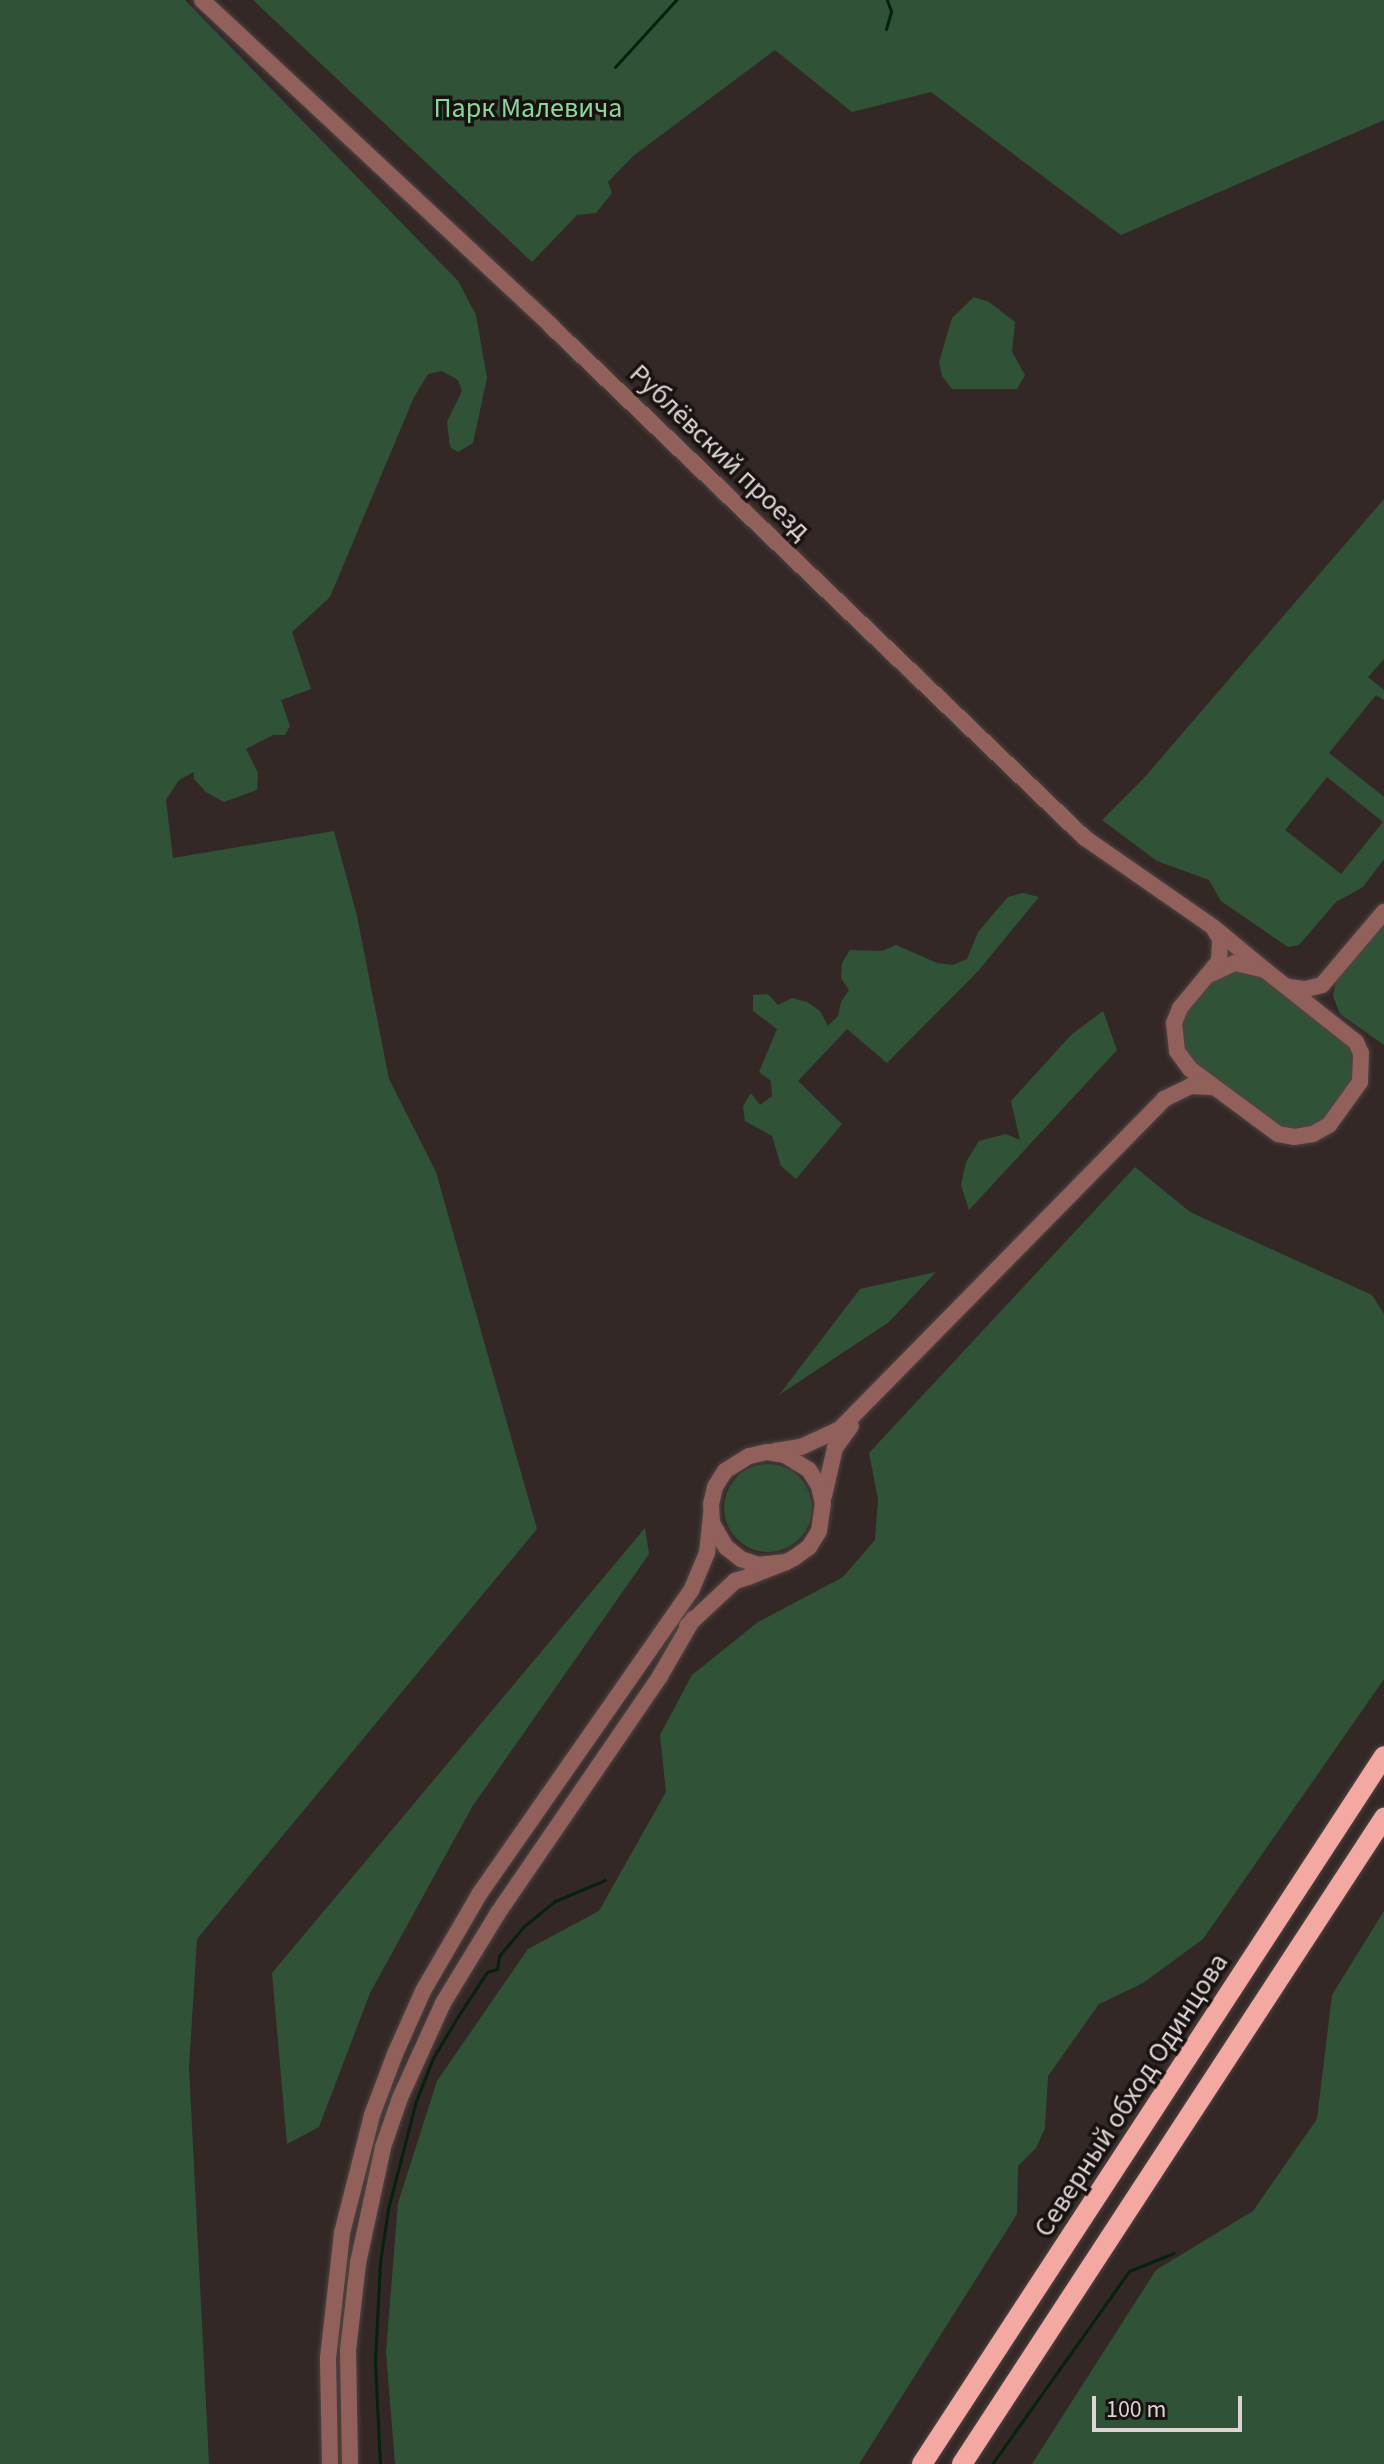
<!DOCTYPE html>
<meta charset="utf-8">
<style>
body{margin:0}
#map{position:relative;width:1384px;height:2464px;overflow:hidden;background:#342826;font-family:"Source Sans 3",sans-serif}
div>[style]{position:absolute}
.green>*{inset:0;background:#305338}
.round{border-radius:50%}
.stream>*{height:3px;margin:-1.5px;padding:0 1.5px;transform-origin:1.5px;border-radius:1.5px;background:#06210e}
.roads{filter:drop-shadow(0 0 2px #4f4442) drop-shadow(0 0 2px #4f4442)}
.tertiary>*{height:16px;margin:-8px;padding:0 8px;transform-origin:8px;border-radius:8px;background:#91605b}
.trunk>*{height:20px;margin:-10px;padding:0 10px;transform-origin:10px;border-radius:10px;background:#f4a8a2}
span{translate:-50% -50%;white-space:nowrap;text-align:center;line-height:1.15;-webkit-text-stroke:7px #181211;paint-order:stroke}
.park-label{font-size:28px;color:#8ad79b}
.street-label{font-size:28px;color:#ddd4d3}
.scale{position:absolute;left:1092px;top:2396px;width:150px;height:36px;box-sizing:border-box;border:4px solid #ddd4d3;border-top:0;padding-left:10px;font-size:24px;line-height:28px;white-space:nowrap;color:#ddd4d3;-webkit-text-stroke:6px #181211;paint-order:stroke}
</style>
<div id="map">
<div class="green">
<i style="clip-path:polygon(0 0,185px 0,458px 281px,476px 315px,487px 378px,473px 443px,458px 452px,450px 447px,447px 422px,462px 391px,458px 380px,442px 371px,428px 374px,414px 397px,330px 597px,292px 632px,311px 689px,281px 700px,290px 726px,285px 735px,273px 735px,246px 749px,258px 773px,257px 790px,224px 802px,206px 792px,194px 779px,194px 772px,179px 780px,166px 800px,173px 858px,334px 831px,357px 916px,389px 1079px,436px 1172px,537px 1529px,197px 1939px,189px 2067px,209px 2464px,0 2464px)"></i>
<i style="clip-path:polygon(253px 0,1384px 0,1384px 120px,1121px 235px,931px 92px,852px 112px,775px 50px,633px 156px,608px 182px,612px 193px,596px 213px,577px 215px,532px 262px)"></i>
<i style="clip-path:polygon(974px 297px,989px 302px,1015px 322px,1012px 352px,1025px 375px,1017px 389px,952px 389px,942px 376px,939px 362px,952px 318px)"></i>
<i style="clip-path:polygon(evenodd,1384px 499px,1384px 659px,1368px 677px,1384px 690px,1384px 700px,1376px 695px,1329px 753px,1384px 797px,1384px 859px,1363px 887px,1336px 902px,1299px 945px,1288px 947px,1221px 901px,1209px 880px,1157px 861px,1102px 820px,1144px 778px,1384px 499px,1327px 777px,1383px 822px,1341px 874px,1285px 830px,1327px 777px)"></i>
<i style="clip-path:polygon(1023px 893px,1039px 897px,979px 970px,887px 1063px,847px 1029px,798px 1081px,842px 1124px,796px 1179px,781px 1166px,772px 1136px,745px 1121px,743px 1106px,751px 1093px,760px 1105px,772px 1096px,771px 1081px,759px 1072px,777px 1029px,753px 1011px,753px 995px,768px 994px,778px 1005px,792px 998px,807px 1002px,820px 1011px,828px 1026px,838px 1016px,841px 1002px,849px 990px,841px 978px,842px 963px,850px 950px,882px 951px,896px 945px,937px 963px,953px 965px,967px 959px,978px 932px,1008px 897px)"></i>
<i style="clip-path:polygon(1384px 924px,1384px 1045px,1340px 1014px,1333px 996px,1336px 981px)"></i>
<i style="clip-path:polygon(1234px 971px,1264px 978px,1346px 1041px,1351px 1050px,1353px 1079px,1327px 1118px,1309px 1129px,1287px 1131px,1194px 1066px,1182px 1045px,1181px 1027px,1189px 1008px,1207px 984px)"></i>
<i style="clip-path:polygon(1103px 1011px,1117px 1050px,969px 1210px,961px 1185px,966px 1162px,979px 1141px,1006px 1134px,1020px 1140px,1011px 1101px,1072px 1034px)"></i>
<i style="clip-path:polygon(1135px 1167px,1190px 1212px,1372px 1295px,1384px 1314px,1384px 1679px,1203px 1939px,1143px 1983px,1099px 2004px,1048px 2076px,1045px 2128px,1036px 2148px,1018px 2166px,1017px 2214px,859px 2464px,395px 2464px,386px 2352px,398px 2203px,437px 2081px,528px 1949px,599px 1911px,666px 1792px,660px 1735px,692px 1675px,758px 1622px,843px 1577px,875px 1540px,878px 1499px,869px 1453px)"></i>
<i style="clip-path:polygon(936px 1272px,889px 1322px,779px 1395px,860px 1289px)"></i>
<i class="round" style="left:724px;top:1464px;width:88px;height:88px"></i>
<i style="clip-path:polygon(645px 1528px,649px 1554px,472px 1807px,370px 1993px,319px 2127px,287px 2144px,272px 1973px)"></i>
<i style="clip-path:polygon(1384px 1911px,1384px 2464px,1032px 2464px,1156px 2270px,1253px 2211px,1317px 2119px,1332px 1995px)"></i>
</div>
<div class="stream">
<i style="left:886px;top:29px;width:19px;rotate:-74deg"></i>
<i style="left:891px;top:11px;width:12px;rotate:-110deg"></i>
<i style="left:615px;top:67px;width:91px;rotate:-47.7deg"></i>
<i style="left:380px;top:2464px;width:103px;rotate:-92.8deg"></i>
<i style="left:375px;top:2361px;width:99px;rotate:-87.1deg"></i>
<i style="left:380px;top:2262px;width:54px;rotate:-81.4deg"></i>
<i style="left:388px;top:2209px;width:112px;rotate:-75.5deg"></i>
<i style="left:416px;top:2101px;width:46px;rotate:-68.4deg"></i>
<i style="left:433px;top:2058px;width:49px;rotate:-59.2deg"></i>
<i style="left:458px;top:2016px;width:53px;rotate:-56.6deg"></i>
<i style="left:487px;top:1972px;width:10px;rotate:-17deg"></i>
<i style="left:497px;top:1969px;width:13px;rotate:-81deg"></i>
<i style="left:499px;top:1956px;width:38px;rotate:-50deg"></i>
<i style="left:523px;top:1927px;width:41px;rotate:-39.1deg"></i>
<i style="left:555px;top:1901px;width:54px;rotate:-22.8deg"></i>
<i style="left:992px;top:2464px;width:237px;rotate:-54.6deg"></i>
<i style="left:1129px;top:2271px;width:48px;rotate:-21.8deg"></i>
</div>
<div class="roads">
<div class="tertiary">
<i style="left:202px;top:0;width:478px;rotate:43deg"></i>
<i style="left:551px;top:326px;width:740px;rotate:43.8deg"></i>
<i style="left:1085px;top:838px;width:156px;rotate:34.8deg"></i>
<i style="left:1213px;top:927px;width:67px;rotate:39.6deg"></i>
<i style="left:1211px;top:974px;width:26px;rotate:-25deg"></i>
<i style="left:1235px;top:963px;width:31px;rotate:13deg"></i>
<i style="left:1265px;top:970px;width:116px;rotate:38.4deg"></i>
<i style="left:1356px;top:1042px;width:12px;rotate:66deg"></i>
<i style="left:1361px;top:1053px;width:29px;rotate:92deg"></i>
<i style="left:1360px;top:1082px;width:53px;rotate:125.8deg"></i>
<i style="left:1329px;top:1125px;width:18px;rotate:151deg"></i>
<i style="left:1313px;top:1134px;width:18px;rotate:171deg"></i>
<i style="left:1295px;top:1137px;width:17px;rotate:-170deg"></i>
<i style="left:1278px;top:1134px;width:109px;rotate:-143.5deg"></i>
<i style="left:1190px;top:1069px;width:22px;rotate:-126deg"></i>
<i style="left:1177px;top:1051px;width:28px;rotate:-96deg"></i>
<i style="left:1174px;top:1023px;width:16px;rotate:-68deg"></i>
<i style="left:1180px;top:1008px;width:61px;rotate:-50.3deg"></i>
<i style="left:1219px;top:961px;width:22px;rotate:-87deg"></i>
<i style="left:1220px;top:939px;width:12px;rotate:-121deg"></i>
<i style="left:1289px;top:987px;width:17px;rotate:7deg"></i>
<i style="left:1306px;top:989px;width:16px;rotate:-14deg"></i>
<i style="left:1322px;top:985px;width:96px;rotate:-49.7deg"></i>
<i style="left:775px;top:1451px;width:26px;rotate:-9deg"></i>
<i style="left:801px;top:1447px;width:43px;rotate:-24.8deg"></i>
<i style="left:840px;top:1429px;width:462px;rotate:-45.5deg"></i>
<i style="left:1164px;top:1099px;width:30px;rotate:-26deg"></i>
<i style="left:1191px;top:1086px;width:20px;rotate:3deg"></i>
<i style="left:824px;top:1496px;width:49px;rotate:-77.1deg"></i>
<i style="left:835px;top:1448px;width:27px;rotate:-54deg"></i>
<i style="left:687px;top:1626px;width:66px;rotate:-43.2deg"></i>
<i style="left:735px;top:1581px;width:14px;rotate:-17deg"></i>
<i style="left:748px;top:1577px;width:41px;rotate:-21.5deg"></i>
<i style="left:786px;top:1562px;width:9px;rotate:-27deg"></i>
<i style="left:794px;top:1558px;width:19px;rotate:-36deg"></i>
<i style="left:809px;top:1547px;width:19px;rotate:-58deg"></i>
<i style="left:819px;top:1531px;width:27px;rotate:-82deg"></i>
<i style="left:823px;top:1504px;width:18px;rotate:-103deg"></i>
<i style="left:819px;top:1486px;width:19px;rotate:-122deg"></i>
<i style="left:809px;top:1470px;width:28px;rotate:-148deg"></i>
<i style="left:785px;top:1455px;width:18px;rotate:-171deg"></i>
<i style="left:767px;top:1452px;width:18px;rotate:167deg"></i>
<i style="left:749px;top:1456px;width:28px;rotate:148deg"></i>
<i style="left:725px;top:1471px;width:19px;rotate:122deg"></i>
<i style="left:715px;top:1487px;width:17px;rotate:103deg"></i>
<i style="left:711px;top:1504px;width:19px;rotate:87deg"></i>
<i style="left:712px;top:1523px;width:28px;rotate:60deg"></i>
<i style="left:726px;top:1547px;width:19px;rotate:39deg"></i>
<i style="left:741px;top:1559px;width:18px;rotate:19deg"></i>
<i style="left:758px;top:1565px;width:28px;rotate:-6deg"></i>
<i style="left:330px;top:2464px;width:106px;rotate:-91.1deg"></i>
<i style="left:328px;top:2358px;width:126px;rotate:-83.6deg"></i>
<i style="left:342px;top:2233px;width:122px;rotate:-75.7deg"></i>
<i style="left:372px;top:2115px;width:65px;rotate:-69.3deg"></i>
<i style="left:395px;top:2054px;width:69px;rotate:-66deg"></i>
<i style="left:423px;top:1991px;width:113px;rotate:-59.8deg"></i>
<i style="left:480px;top:1893px;width:368px;rotate:-55.1deg"></i>
<i style="left:691px;top:1591px;width:41px;rotate:-67.2deg"></i>
<i style="left:707px;top:1553px;width:39px;rotate:-84deg"></i>
<i style="left:350px;top:2464px;width:114px;rotate:-91deg"></i>
<i style="left:348px;top:2350px;width:88px;rotate:-83.4deg"></i>
<i style="left:358px;top:2263px;width:119px;rotate:-77.8deg"></i>
<i style="left:383px;top:2147px;width:52px;rotate:-70.9deg"></i>
<i style="left:400px;top:2098px;width:104px;rotate:-65.6deg"></i>
<i style="left:443px;top:2003px;width:105px;rotate:-58.6deg"></i>
<i style="left:498px;top:1913px;width:287px;rotate:-55.6deg"></i>
<i style="left:660px;top:1676px;width:66px;rotate:-59.9deg"></i>
</div>
<div class="trunk">
<i style="left:922px;top:2464px;width:845px;rotate:-56.87deg"></i>
<i style="left:962px;top:2464px;width:772px;rotate:-56.85deg"></i>
</div>
</div>
<div class="park-label">
<span style="left:528px;top:108px">Парк Малевича</span>
</div>
<div class="street-label">
<span style="left:720px;top:452px;rotate:44deg">Рублёвский проезд</span>
<span style="left:1131px;top:2095px;rotate:-57deg">Северный обход Одинцова</span>
</div>
<div class="scale">100 m</div>
</div>
